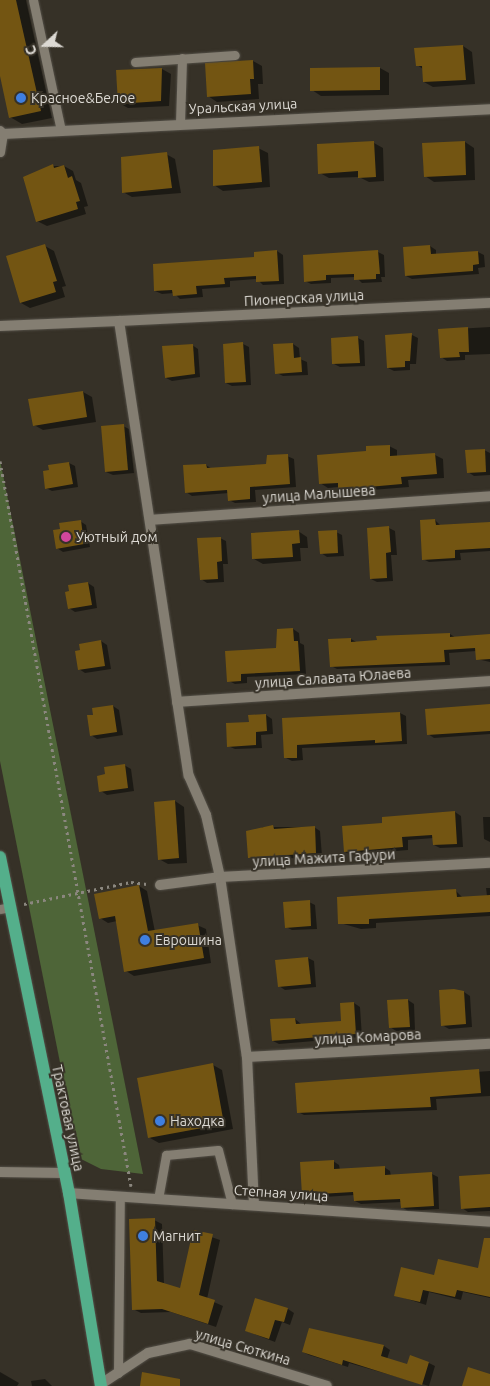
<!DOCTYPE html>
<meta charset="utf-8">
<style>
body{margin:0}
#map{position:relative;width:490px;height:1386px;overflow:hidden;background:#363127;font-family:Ubuntu,sans-serif}
div>[style]{position:absolute}
.green>*{inset:0;background:#4e6538}
.shadow>*{inset:0;background:#0007}
.building>*{inset:0;background:#735512}
.path>*{height:3px;margin-top:-1.5px;transform-origin:0;background:repeating-linear-gradient(90deg,#8b877f 0 2.5px,transparent 0 6.5px)}
.roads{filter:drop-shadow(0 0 1px #534f47) drop-shadow(0 0 1px #534f47)}
.service>*{height:9px;margin:-4.5px;padding:0 4.5px;transform-origin:4.5px;border-radius:4.5px;background:#847e72}
.minor>*{height:10px;margin:-5px;padding:0 5px;transform-origin:5px;border-radius:5px;background:#847e72}
.primary>*{height:12px;margin:-6px;padding:0 6px;transform-origin:6px;border-radius:6px;background:#54af8b}
.dots>*{width:14px;height:14px;translate:-50% -50%;box-sizing:border-box;border:2px solid #363127;border-radius:50%}
span{translate:-50% -50%;white-space:nowrap;text-align:center;line-height:1.15;-webkit-text-stroke:4px #363127;paint-order:stroke}
.poi-label{font-size:14px;color:#dcd9d3}
.left{translate:0 -50%;text-align:left}
.street-label{font-size:14px;color:#dcd9d3}
.north{position:absolute;left:20px;top:20px;width:50px;height:50px;-webkit-text-stroke:4px #363127;paint-order:stroke;rotate:249deg;font-size:14px;font-weight:700;line-height:20px;text-align:center;color:#dcd9d3}
.north::after{content:'';display:block;margin:auto;width:18px;height:22px;background:#dcd9d3;clip-path:polygon(50% 0,100% 100%,50% 72%,0 100%)}
</style>
<div id="map">
<div class="green">
<i style="clip-path:polygon(0 460px,143px 1174px,101px 1169px,79px 1158px,0 761px)"></i>
</div>
<div class="shadow">
<i style="clip-path:polygon(0 0,26px 0,52px 118px,22px 124px,10px 117px,0 70px)"></i>
<i style="clip-path:polygon(463px 46px,472px 52px,475px 84px,433px 87px,424px 82px,423px 69px,417px 65px,416px 49px)"></i>
<i style="clip-path:polygon(253px 61px,262px 66px,263px 84px,258px 84px,259px 99px,217px 102px,208px 96px)"></i>
<i style="clip-path:polygon(380px 68px,389px 73px,389px 95px,321px 96px,312px 90px)"></i>
<i style="clip-path:polygon(162px 69px,171px 74px,169px 106px,128px 108px,119px 103px,117px 71px)"></i>
<i style="clip-path:polygon(465px 142px,474px 148px,475px 180px,434px 182px,425px 176px)"></i>
<i style="clip-path:polygon(374px 143px,383px 148px,384px 181px,369px 182px,359px 177px,329px 178px,320px 173px)"></i>
<i style="clip-path:polygon(258px 148px,268px 153px,270px 187px,223px 191px,214px 185px,213px 169px)"></i>
<i style="clip-path:polygon(166px 154px,175px 159px,181px 193px,132px 197px,123px 192px)"></i>
<i style="clip-path:polygon(53px 166px,64px 166px,73px 171px,76px 180px,81px 183px,88px 206px,84px 207px,86px 214px,47px 226px,37px 221px)"></i>
<i style="clip-path:polygon(45px 246px,54px 251px,66px 286px,62px 287px,65px 297px,30px 308px,21px 303px)"></i>
<i style="clip-path:polygon(430px 246px,436px 250px,436px 255px,478px 252px,484px 255px,485px 267px,478px 268px,479px 274px,412px 279px,406px 276px)"></i>
<i style="clip-path:polygon(277px 251px,283px 255px,284px 284px,263px 285px,257px 279px,230px 281px,230px 287px,202px 289px,203px 297px,180px 299px,174px 293px,162px 294px,155px 291px)"></i>
<i style="clip-path:polygon(378px 252px,384px 255px,385px 277px,381px 277px,382px 282px,362px 283px,356px 277px,331px 278px,331px 283px,311px 284px,305px 281px)"></i>
<i style="clip-path:polygon(490px 327px,490px 354px,465px 355px,465px 360px,447px 361px,441px 357px,439px 330px)"></i>
<i style="clip-path:polygon(412px 335px,418px 338px,416px 364px,410px 364px,410px 370px,394px 371px,388px 368px)"></i>
<i style="clip-path:polygon(358px 338px,364px 341px,365px 366px,340px 367px,334px 364px)"></i>
<i style="clip-path:polygon(243px 344px,249px 347px,251px 385px,232px 386px,226px 383px)"></i>
<i style="clip-path:polygon(293px 344px,299px 348px,300px 359px,307px 362px,308px 375px,283px 376px,277px 373px)"></i>
<i style="clip-path:polygon(192px 345px,198px 349px,200px 377px,172px 381px,166px 378px)"></i>
<i style="clip-path:polygon(83px 392px,92px 397px,96px 422px,43px 430px,34px 425px)"></i>
<i style="clip-path:polygon(123px 426px,129px 429px,134px 473px,113px 475px,106px 472px)"></i>
<i style="clip-path:polygon(389px 446px,397px 450px,397px 457px,435px 455px,443px 459px,444px 478px,408px 480px,409px 487px,347px 492px,339px 487px,328px 488px,320px 483px,367px 452px)"></i>
<i style="clip-path:polygon(484px 450px,490px 453px,490px 475px,474px 476px,468px 472px)"></i>
<i style="clip-path:polygon(287px 456px,294px 459px,296px 487px,255px 490px,256px 502px,235px 503px,229px 500px,229px 493px,192px 496px,186px 492px,206px 465px,212px 469px,267px 465px)"></i>
<i style="clip-path:polygon(69px 463px,75px 466px,78px 487px,52px 491px,46px 488px)"></i>
<i style="clip-path:polygon(435px 520px,441px 526px,490px 523px,490px 551px,460px 553px,461px 560px,429px 562px,423px 559px)"></i>
<i style="clip-path:polygon(80px 521px,86px 525px,90px 547px,63px 552px,57px 548px)"></i>
<i style="clip-path:polygon(389px 528px,395px 531px,397px 555px,391px 555px,393px 581px,377px 582px,371px 579px)"></i>
<i style="clip-path:polygon(298px 531px,307px 537px,308px 548px,300px 548px,301px 561px,263px 564px,254px 559px)"></i>
<i style="clip-path:polygon(336px 532px,342px 535px,344px 556px,327px 557px,321px 553px)"></i>
<i style="clip-path:polygon(220px 538px,226px 541px,228px 564px,223px 564px,224px 582px,207px 583px,201px 579px)"></i>
<i style="clip-path:polygon(88px 583px,94px 587px,97px 608px,75px 612px,69px 608px)"></i>
<i style="clip-path:polygon(293px 629px,299px 633px,300px 643px,304px 645px,306px 674px,247px 677px,247px 683px,235px 684px,229px 681px,277px 649px)"></i>
<i style="clip-path:polygon(450px 634px,456px 638px,490px 636px,490px 662px,477px 659px,476px 651px,449px 653px,450px 665px,337px 669px,331px 666px,351px 639px,358px 643px)"></i>
<i style="clip-path:polygon(101px 641px,107px 645px,111px 669px,85px 673px,79px 669px)"></i>
<i style="clip-path:polygon(113px 706px,119px 710px,123px 735px,97px 739px,91px 735px,95px 716px)"></i>
<i style="clip-path:polygon(490px 706px,490px 734px,434px 738px,428px 734px)"></i>
<i style="clip-path:polygon(400px 713px,406px 716px,407px 744px,302px 748px,303px 760px,292px 761px,286px 758px,283px 719px)"></i>
<i style="clip-path:polygon(266px 715px,272px 719px,273px 734px,261px 735px,262px 748px,235px 749px,228px 746px,250px 723px,250px 716px)"></i>
<i style="clip-path:polygon(124px 765px,131px 769px,134px 791px,107px 795px,101px 791px,106px 775px)"></i>
<i style="clip-path:polygon(175px 801px,184px 807px,187px 863px,168px 864px,159px 859px)"></i>
<i style="clip-path:polygon(455px 812px,461px 816px,463px 847px,440px 848px,434px 845px,434px 838px,408px 840px,408px 850px,351px 855px,345px 852px,384px 824px)"></i>
<i style="clip-path:polygon(483px 817px,490px 817px,490px 842px,484px 839px)"></i>
<i style="clip-path:polygon(262px 827px,314px 827px,320px 831px,322px 856px,255px 861px,249px 857px)"></i>
<i style="clip-path:polygon(139px 886px,147px 891px,155px 932px,197px 925px,206px 929px,211px 963px,134px 976px,126px 971px,117px 921px,108px 923px,100px 918px)"></i>
<i style="clip-path:polygon(486px 888px,490px 888px,490px 916px,376px 923px,376px 928px,361px 929px,340px 923px,456px 891px,463px 898px,487px 896px)"></i>
<i style="clip-path:polygon(309px 902px,315px 905px,317px 929px,292px 930px,286px 927px)"></i>
<i style="clip-path:polygon(308px 958px,314px 961px,316px 987px,285px 990px,279px 986px)"></i>
<i style="clip-path:polygon(464px 992px,470px 996px,472px 1027px,449px 1029px,442px 1025px)"></i>
<i style="clip-path:polygon(408px 1000px,414px 1004px,415px 1030px,396px 1031px,390px 1027px)"></i>
<i style="clip-path:polygon(354px 1003px,360px 1007px,362px 1037px,279px 1044px,273px 1041px,295px 1019px,301px 1024px,342px 1022px)"></i>
<i style="clip-path:polygon(213px 1065px,222px 1070px,233px 1129px,159px 1143px,150px 1138px)"></i>
<i style="clip-path:polygon(490px 1071px,490px 1096px,436px 1099px,437px 1110px,304px 1115px,298px 1112px,296px 1084px)"></i>
<i style="clip-path:polygon(333px 1161px,339px 1165px,340px 1170px,384px 1167px,390px 1171px,391px 1176px,432px 1174px,438px 1177px,439px 1209px,408px 1211px,402px 1207px,402px 1202px,361px 1204px,355px 1201px,354px 1195px,310px 1198px,304px 1195px)"></i>
<i style="clip-path:polygon(490px 1175px,490px 1211px,468px 1212px,462px 1208px)"></i>
<i style="clip-path:polygon(154px 1220px,162px 1224px,164px 1284px,181px 1290px,194px 1231px,220px 1240px,207px 1299px,223px 1306px,216px 1327px,171px 1312px,141px 1313px,133px 1309px)"></i>
<i style="clip-path:polygon(490px 1264px,490px 1298px,463px 1292px,461px 1300px,429px 1292px,426px 1305px,395px 1295px,435px 1276px,479px 1270px)"></i>
<i style="clip-path:polygon(288px 1309px,294px 1313px,290px 1325px,282px 1322px,275px 1342px,246px 1331px)"></i>
<i style="clip-path:polygon(310px 1329px,384px 1346px,390px 1350px,387px 1359px,408px 1366px,411px 1357px,429px 1363px,435px 1366px,429px 1386px,349px 1363px,348px 1367px,309px 1355px,303px 1352px)"></i>
<i style="clip-path:polygon(0 1372px,19px 1383px,17px 1386px,0 1386px)"></i>
<i style="clip-path:polygon(45px 1379px,52px 1386px,32px 1386px,31px 1381px)"></i>
</div>
<div class="building">
<i style="clip-path:polygon(0 0,16px 0,41px 111px,9px 118px,0 76px)"></i>
<i style="clip-path:polygon(463px 45px,466px 80px,423px 82px,422px 66px,416px 66px,414px 48px)"></i>
<i style="clip-path:polygon(253px 60px,254px 79px,250px 79px,251px 94px,207px 97px,205px 63px)"></i>
<i style="clip-path:polygon(380px 67px,380px 90px,310px 91px,310px 68px)"></i>
<i style="clip-path:polygon(162px 68px,161px 101px,118px 104px,116px 70px)"></i>
<i style="clip-path:polygon(374px 141px,376px 177px,358px 178px,358px 171px,318px 174px,317px 144px)"></i>
<i style="clip-path:polygon(465px 141px,466px 175px,424px 177px,422px 143px)"></i>
<i style="clip-path:polygon(259px 146px,262px 182px,213px 186px,213px 150px)"></i>
<i style="clip-path:polygon(167px 152px,172px 188px,122px 193px,121px 157px)"></i>
<i style="clip-path:polygon(53px 164px,54px 168px,64px 165px,68px 178px,72px 176px,80px 201px,76px 202px,78px 209px,36px 222px,23px 177px)"></i>
<i style="clip-path:polygon(45px 244px,57px 281px,53px 282px,56px 292px,20px 303px,6px 256px)"></i>
<i style="clip-path:polygon(430px 245px,431px 254px,478px 251px,479px 264px,473px 265px,473px 271px,405px 276px,403px 247px)"></i>
<i style="clip-path:polygon(277px 250px,279px 281px,256px 282px,256px 276px,224px 278px,225px 284px,196px 286px,197px 294px,173px 296px,172px 290px,154px 291px,153px 264px,254px 257px,254px 252px)"></i>
<i style="clip-path:polygon(378px 250px,380px 274px,376px 274px,376px 279px,354px 280px,354px 274px,326px 275px,326px 280px,304px 282px,303px 255px)"></i>
<i style="clip-path:polygon(468px 327px,469px 352px,459px 352px,460px 357px,440px 358px,438px 329px)"></i>
<i style="clip-path:polygon(412px 333px,410px 361px,405px 361px,405px 367px,387px 368px,385px 335px)"></i>
<i style="clip-path:polygon(358px 336px,360px 363px,332px 364px,331px 338px)"></i>
<i style="clip-path:polygon(243px 342px,246px 382px,225px 383px,223px 344px)"></i>
<i style="clip-path:polygon(293px 343px,294px 358px,301px 357px,302px 372px,275px 374px,273px 344px)"></i>
<i style="clip-path:polygon(193px 344px,195px 374px,165px 378px,162px 346px)"></i>
<i style="clip-path:polygon(83px 391px,87px 417px,33px 426px,28px 399px)"></i>
<i style="clip-path:polygon(124px 424px,128px 470px,105px 472px,101px 426px)"></i>
<i style="clip-path:polygon(390px 445px,390px 456px,435px 453px,437px 474px,401px 477px,402px 484px,368px 487px,338px 489px,338px 483px,319px 484px,317px 455px,366px 451px,366px 446px)"></i>
<i style="clip-path:polygon(485px 449px,486px 472px,467px 473px,465px 450px)"></i>
<i style="clip-path:polygon(288px 454px,290px 484px,250px 487px,250px 499px,228px 501px,227px 490px,185px 493px,183px 465px,206px 464px,207px 468px,266px 464px,267px 455px)"></i>
<i style="clip-path:polygon(69px 462px,73px 484px,45px 489px,43px 471px,49px 470px,48px 465px)"></i>
<i style="clip-path:polygon(435px 519px,436px 525px,490px 522px,490px 548px,455px 550px,455px 558px,422px 560px,420px 520px)"></i>
<i style="clip-path:polygon(81px 520px,84px 544px,56px 549px,53px 530px,60px 529px,59px 523px)"></i>
<i style="clip-path:polygon(389px 526px,391px 552px,386px 553px,387px 578px,370px 579px,367px 528px)"></i>
<i style="clip-path:polygon(299px 530px,300px 543px,292px 544px,293px 557px,252px 559px,251px 533px)"></i>
<i style="clip-path:polygon(337px 530px,338px 553px,320px 554px,318px 531px)"></i>
<i style="clip-path:polygon(221px 537px,222px 561px,217px 562px,218px 579px,200px 580px,197px 538px)"></i>
<i style="clip-path:polygon(88px 582px,92px 605px,68px 609px,65px 592px,69px 591px,68px 585px)"></i>
<i style="clip-path:polygon(293px 628px,294px 641px,298px 641px,300px 671px,241px 674px,241px 681px,227px 682px,225px 651px,276px 648px,277px 629px)"></i>
<i style="clip-path:polygon(450px 633px,450px 637px,490px 634px,490px 659px,476px 660px,475px 648px,444px 650px,445px 662px,330px 667px,328px 639px,351px 638px,351px 642px,377px 640px,376px 636px)"></i>
<i style="clip-path:polygon(101px 640px,105px 666px,78px 670px,75px 651px,80px 650px,79px 644px)"></i>
<i style="clip-path:polygon(490px 704px,490px 731px,427px 735px,425px 709px)"></i>
<i style="clip-path:polygon(113px 705px,117px 732px,90px 736px,87px 715px,93px 715px,92px 708px)"></i>
<i style="clip-path:polygon(400px 712px,402px 741px,375px 743px,375px 740px,297px 745px,297px 758px,284px 758px,282px 718px)"></i>
<i style="clip-path:polygon(266px 714px,267px 731px,256px 732px,256px 745px,227px 747px,226px 723px,249px 722px,248px 715px)"></i>
<i style="clip-path:polygon(125px 764px,128px 788px,99px 792px,97px 776px,105px 774px,104px 767px)"></i>
<i style="clip-path:polygon(175px 800px,179px 858px,158px 860px,154px 802px)"></i>
<i style="clip-path:polygon(455px 811px,457px 844px,433px 845px,432px 835px,402px 837px,403px 847px,344px 852px,342px 826px,382px 823px,382px 817px)"></i>
<i style="clip-path:polygon(273px 825px,274px 829px,315px 826px,316px 853px,248px 858px,246px 831px)"></i>
<i style="clip-path:polygon(139px 885px,148px 931px,198px 923px,204px 958px,124px 972px,115px 916px,99px 919px,94px 894px)"></i>
<i style="clip-path:polygon(456px 889px,457px 897px,490px 895px,490px 912px,369px 919px,369px 924px,338px 924px,337px 897px)"></i>
<i style="clip-path:polygon(310px 900px,311px 926px,285px 928px,283px 902px)"></i>
<i style="clip-path:polygon(308px 957px,311px 984px,278px 987px,275px 960px)"></i>
<i style="clip-path:polygon(454px 989px,464px 991px,466px 1024px,441px 1026px,439px 990px)"></i>
<i style="clip-path:polygon(408px 999px,410px 1027px,389px 1028px,387px 1000px)"></i>
<i style="clip-path:polygon(354px 1002px,356px 1034px,272px 1041px,270px 1019px,295px 1018px,296px 1024px,341px 1021px,340px 1003px)"></i>
<i style="clip-path:polygon(213px 1063px,224px 1124px,148px 1138px,137px 1078px)"></i>
<i style="clip-path:polygon(479px 1069px,481px 1093px,430px 1097px,431px 1107px,297px 1113px,295px 1083px)"></i>
<i style="clip-path:polygon(334px 1160px,334px 1169px,385px 1166px,385px 1175px,432px 1172px,434px 1206px,401px 1208px,400px 1199px,354px 1201px,353px 1192px,302px 1195px,300px 1162px)"></i>
<i style="clip-path:polygon(490px 1174px,490px 1207px,461px 1209px,459px 1176px)"></i>
<i style="clip-path:polygon(155px 1218px,157px 1281px,180px 1288px,193px 1230px,213px 1234px,199px 1295px,215px 1300px,208px 1324px,162px 1309px,132px 1310px,129px 1219px)"></i>
<i style="clip-path:polygon(484px 1238px,490px 1238px,490px 1297px,457px 1290px,455px 1297px,423px 1290px,420px 1302px,394px 1296px,401px 1267px,434px 1275px,438px 1259px,478px 1268px)"></i>
<i style="clip-path:polygon(255px 1298px,288px 1308px,284px 1322px,275px 1320px,269px 1339px,245px 1331px)"></i>
<i style="clip-path:polygon(309px 1328px,384px 1345px,381px 1356px,407px 1364px,410px 1355px,429px 1362px,422px 1385px,343px 1360px,342px 1365px,302px 1352px)"></i>
<i style="clip-path:polygon(468px 1367px,490px 1374px,490px 1386px,462px 1386px)"></i>
<i style="clip-path:polygon(142px 1372px,180px 1379px,180px 1386px,140px 1386px)"></i>
</div>
<div class="path">
<i style="left:0;top:461px;width:737px;rotate:79.76deg"></i>
<i style="left:24px;top:904px;width:109px;rotate:-11.6deg"></i>
<i style="left:131px;top:882px;width:16px;rotate:7deg"></i>
</div>
<div class="roads">
<div class="service">
<i style="left:33px;top:0;width:134px;rotate:77.9deg"></i>
<i style="left:135px;top:62px;width:100px;rotate:-4deg"></i>
<i style="left:180px;top:123px;width:65px;rotate:-88.2deg"></i>
<i style="left:0;top:152px;width:18px;rotate:-81deg"></i>
<i style="left:0;top:909px;width:10px;rotate:-11deg"></i>
<i style="left:158px;top:1199px;width:45px;rotate:-79.7deg"></i>
<i style="left:166px;top:1155px;width:52px;rotate:-5.5deg"></i>
<i style="left:218px;top:1150px;width:56px;rotate:75.5deg"></i>
<i style="left:118px;top:1373px;width:177px;rotate:-89.4deg"></i>
</div>
<div class="minor">
<i style="left:0;top:131px;width:4px;rotate:45deg"></i>
<i style="left:3px;top:134px;width:488px;rotate:-2.9deg"></i>
<i style="left:119px;top:321px;width:371px;rotate:-2.8deg"></i>
<i style="left:0;top:326px;width:119px;rotate:-2.4deg"></i>
<i style="left:119px;top:321px;width:460px;rotate:81.3deg"></i>
<i style="left:189px;top:776px;width:43px;rotate:66.4deg"></i>
<i style="left:206px;top:815px;width:64px;rotate:77.3deg"></i>
<i style="left:220px;top:877px;width:182px;rotate:81.5deg"></i>
<i style="left:247px;top:1057px;width:148px;rotate:87.3deg"></i>
<i style="left:150px;top:520px;width:341px;rotate:-4deg"></i>
<i style="left:177px;top:702px;width:314px;rotate:-3.8deg"></i>
<i style="left:160px;top:885px;width:61px;rotate:-7.6deg"></i>
<i style="left:220px;top:877px;width:270px;rotate:-3deg"></i>
<i style="left:247px;top:1057px;width:243px;rotate:-3.1deg"></i>
<i style="left:0;top:1172px;width:63px;rotate:0.9deg"></i>
<i style="left:69px;top:1193px;width:422px;rotate:3.9deg"></i>
<i style="left:101px;top:1384px;width:56px;rotate:-33.4deg"></i>
<i style="left:148px;top:1353px;width:43px;rotate:-12.1deg"></i>
<i style="left:190px;top:1344px;width:143px;rotate:17deg"></i>
</div>
<div class="primary">
<i style="left:0;top:857px;width:343px;rotate:78.4deg"></i>
<i style="left:69px;top:1193px;width:196px;rotate:80.6deg"></i>
</div>
</div>
<div class="dots">
<i style="left:21px;top:98px;background:#3f7fe0"></i>
<i style="left:66px;top:537px;background:#d1479c"></i>
<i style="left:145px;top:940px;background:#3f7fe0"></i>
<i style="left:160px;top:1121px;background:#3f7fe0"></i>
<i style="left:143px;top:1236px;background:#3f7fe0"></i>
</div>
<div class="poi-label">
<span class="left" style="left:31px;top:98px">Красное&amp;Белое</span>
<span class="left" style="left:76px;top:537px">Уютный дом</span>
<span class="left" style="left:155px;top:940px">Еврошина</span>
<span class="left" style="left:170px;top:1121px">Находка</span>
<span class="left" style="left:153px;top:1236px">Магнит</span>
</div>
<div class="street-label">
<span style="left:243px;top:106px;rotate:-3deg">Уральская улица</span>
<span style="left:304px;top:298px;rotate:-3deg">Пионерская улица</span>
<span style="left:319px;top:494px;rotate:-4deg">улица Малышева</span>
<span style="left:333px;top:678px;rotate:-4deg">улица Салавата Юлаева</span>
<span style="left:324px;top:858px;rotate:-3deg">улица Мажита Гафури</span>
<span style="left:368px;top:1037px;rotate:-3deg">улица Комарова</span>
<span style="left:68px;top:1118px;rotate:78deg">Трактовая улица</span>
<span style="left:281px;top:1193px;rotate:4deg">Степная улица</span>
<span style="left:243px;top:1347px;rotate:16deg">улица Сюткина</span>
</div>
<div class="north">С</div>
</div>
